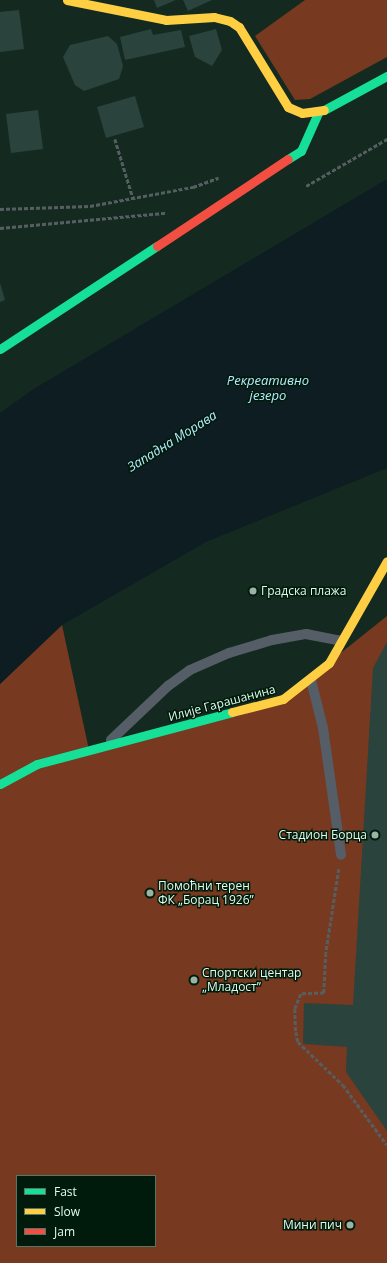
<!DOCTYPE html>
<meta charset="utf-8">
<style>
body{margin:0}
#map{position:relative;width:387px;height:1263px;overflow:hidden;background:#142a20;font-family:"Open Sans",sans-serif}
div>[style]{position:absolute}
.green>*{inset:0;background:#77391f}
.water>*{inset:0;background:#0d1d21}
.building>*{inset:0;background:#2a433c}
.path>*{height:2.5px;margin-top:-1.25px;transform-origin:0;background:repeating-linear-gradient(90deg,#555f61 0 4px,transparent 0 6px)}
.lane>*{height:10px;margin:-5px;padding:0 5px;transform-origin:5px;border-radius:5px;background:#555d66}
.fast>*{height:9px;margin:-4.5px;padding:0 4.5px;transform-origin:4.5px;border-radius:4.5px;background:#16e098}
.slow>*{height:9px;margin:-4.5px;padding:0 4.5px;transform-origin:4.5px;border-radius:4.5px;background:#ffcf43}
.jam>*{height:9px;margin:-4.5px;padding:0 4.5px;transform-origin:4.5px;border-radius:4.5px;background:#f24e42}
.dots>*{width:11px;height:11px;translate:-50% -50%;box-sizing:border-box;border:2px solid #001a0c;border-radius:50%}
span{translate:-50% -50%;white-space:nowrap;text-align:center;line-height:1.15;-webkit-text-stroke:3px #001a0c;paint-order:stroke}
.poi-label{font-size:12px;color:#e0fdec}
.left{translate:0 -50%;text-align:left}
.right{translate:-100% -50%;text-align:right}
.street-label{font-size:12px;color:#e0fdec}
.water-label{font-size:13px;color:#b6ebfd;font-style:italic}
.legend{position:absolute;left:16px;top:1175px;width:140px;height:72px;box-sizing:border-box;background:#001a0c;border:1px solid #5a7566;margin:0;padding:5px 7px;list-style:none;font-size:12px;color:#e0fdec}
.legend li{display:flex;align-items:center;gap:8px;height:20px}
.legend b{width:20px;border:1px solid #5a7566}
</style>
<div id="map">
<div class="green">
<i style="clip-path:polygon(305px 0,387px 0,387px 57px,310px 99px,295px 100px,255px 36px)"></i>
<i style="clip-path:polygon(evenodd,387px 616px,387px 1263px,0 1263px,0 684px,62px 625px,89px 750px,283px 699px,387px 616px,17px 1176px,155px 1176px,155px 1246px,17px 1246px,17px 1176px)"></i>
</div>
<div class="water">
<i style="clip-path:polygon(387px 179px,387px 468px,206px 542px,62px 625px,0 684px,0 413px,32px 390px)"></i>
</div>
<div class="building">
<i style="clip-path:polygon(154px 0,176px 0,157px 8px)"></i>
<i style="clip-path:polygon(183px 0,212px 0,188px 11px)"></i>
<i style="clip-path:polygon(19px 10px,24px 49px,0 52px,0 12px)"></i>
<i style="clip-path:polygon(151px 29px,153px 35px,181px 30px,185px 47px,125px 60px,120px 37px)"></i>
<i style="clip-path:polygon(216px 29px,222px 50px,212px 66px,195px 57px,189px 36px)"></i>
<i style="clip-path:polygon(108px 36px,117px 44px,123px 66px,119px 79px,84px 91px,75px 85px,63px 57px,70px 45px)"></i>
<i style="clip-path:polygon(135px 96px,144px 127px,106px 138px,97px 107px)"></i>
<i style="clip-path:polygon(38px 110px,43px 149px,11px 153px,6px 114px)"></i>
<i style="clip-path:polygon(0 283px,5px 300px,0 302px)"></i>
<i style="clip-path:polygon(387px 642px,387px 1131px,346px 1072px,347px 1047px,303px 1044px,304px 1003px,353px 1005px,373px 668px)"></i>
</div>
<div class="path">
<i style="left:115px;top:139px;width:62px;rotate:73deg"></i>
<i style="left:306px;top:186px;width:94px;rotate:-30.1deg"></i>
<i style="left:0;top:209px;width:90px;rotate:-1.9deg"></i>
<i style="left:90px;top:206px;width:105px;rotate:-10.5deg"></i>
<i style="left:193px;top:187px;width:27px;rotate:-20deg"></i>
<i style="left:0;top:228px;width:167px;rotate:-5.2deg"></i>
<i style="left:339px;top:869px;width:85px;rotate:98.8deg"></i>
<i style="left:326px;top:953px;width:40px;rotate:92.9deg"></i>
<i style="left:324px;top:993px;width:23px;rotate:178deg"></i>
<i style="left:301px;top:994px;width:16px;rotate:112deg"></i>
<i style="left:295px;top:1009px;width:23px;rotate:88deg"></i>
<i style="left:296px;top:1032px;width:10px;rotate:79deg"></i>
<i style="left:298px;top:1042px;width:62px;rotate:43.7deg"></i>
<i style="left:343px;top:1085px;width:74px;rotate:53.7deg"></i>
</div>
<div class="lane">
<i style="left:311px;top:680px;width:49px;rotate:76deg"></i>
<i style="left:323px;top:728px;width:128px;rotate:81.9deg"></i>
<i style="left:111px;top:740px;width:79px;rotate:-43.5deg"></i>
<i style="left:168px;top:686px;width:27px;rotate:-36deg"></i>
<i style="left:190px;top:670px;width:43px;rotate:-23.6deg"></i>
<i style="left:229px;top:653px;width:45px;rotate:-16.8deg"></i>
<i style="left:272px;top:640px;width:35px;rotate:-10deg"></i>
<i style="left:306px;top:634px;width:36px;rotate:11deg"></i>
</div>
<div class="fast">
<i style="left:324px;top:110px;width:72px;rotate:-28.4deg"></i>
<i style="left:288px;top:159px;width:15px;rotate:-32deg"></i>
<i style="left:301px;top:151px;width:42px;rotate:-65.9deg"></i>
<i style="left:0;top:349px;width:188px;rotate:-33.3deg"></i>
<i style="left:0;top:784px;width:42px;rotate:-28.4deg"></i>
<i style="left:37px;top:764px;width:202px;rotate:-14.9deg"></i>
</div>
<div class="slow">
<i style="left:67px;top:0;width:101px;rotate:11.4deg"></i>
<i style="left:166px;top:20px;width:48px;rotate:-3.6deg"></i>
<i style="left:214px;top:17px;width:16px;rotate:14deg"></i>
<i style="left:230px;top:21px;width:11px;rotate:34deg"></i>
<i style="left:239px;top:27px;width:94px;rotate:58.5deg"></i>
<i style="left:288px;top:107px;width:15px;rotate:23deg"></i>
<i style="left:302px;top:113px;width:22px;rotate:-8deg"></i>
<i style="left:232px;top:712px;width:53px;rotate:-14.3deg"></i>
<i style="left:283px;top:699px;width:58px;rotate:-38deg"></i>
<i style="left:329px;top:663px;width:117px;rotate:-60.4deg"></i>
</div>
<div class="jam">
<i style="left:157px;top:246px;width:157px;rotate:-33.6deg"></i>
</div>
<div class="dots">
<i style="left:253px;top:591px;background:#99b3a5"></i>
<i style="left:375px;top:835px;background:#99b3a5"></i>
<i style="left:150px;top:893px;background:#99b3a5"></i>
<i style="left:194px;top:980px;background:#99b3a5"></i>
<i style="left:350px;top:1225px;background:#99b3a5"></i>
</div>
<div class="poi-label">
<span class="left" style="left:261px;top:591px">Градска плажа</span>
<span class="right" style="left:367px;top:835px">Стадион Борца</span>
<span class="left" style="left:158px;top:893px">Помоћни терен<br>ФК „Борац 1926”</span>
<span class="left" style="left:202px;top:980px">Спортски центар<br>„Младост”</span>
<span class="right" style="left:342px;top:1225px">Мини пич</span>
</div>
<div class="street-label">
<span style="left:222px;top:703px;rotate:-15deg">Илије Гарашанина</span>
</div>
<div class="water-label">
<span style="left:268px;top:388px">Рекреативно<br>језеро</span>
<span style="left:172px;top:441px;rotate:-32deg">Западна Морава</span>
</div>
<ul class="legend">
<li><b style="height:5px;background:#16e098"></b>Fast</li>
<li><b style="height:5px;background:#ffcf43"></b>Slow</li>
<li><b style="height:5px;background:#f24e42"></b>Jam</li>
</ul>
</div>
